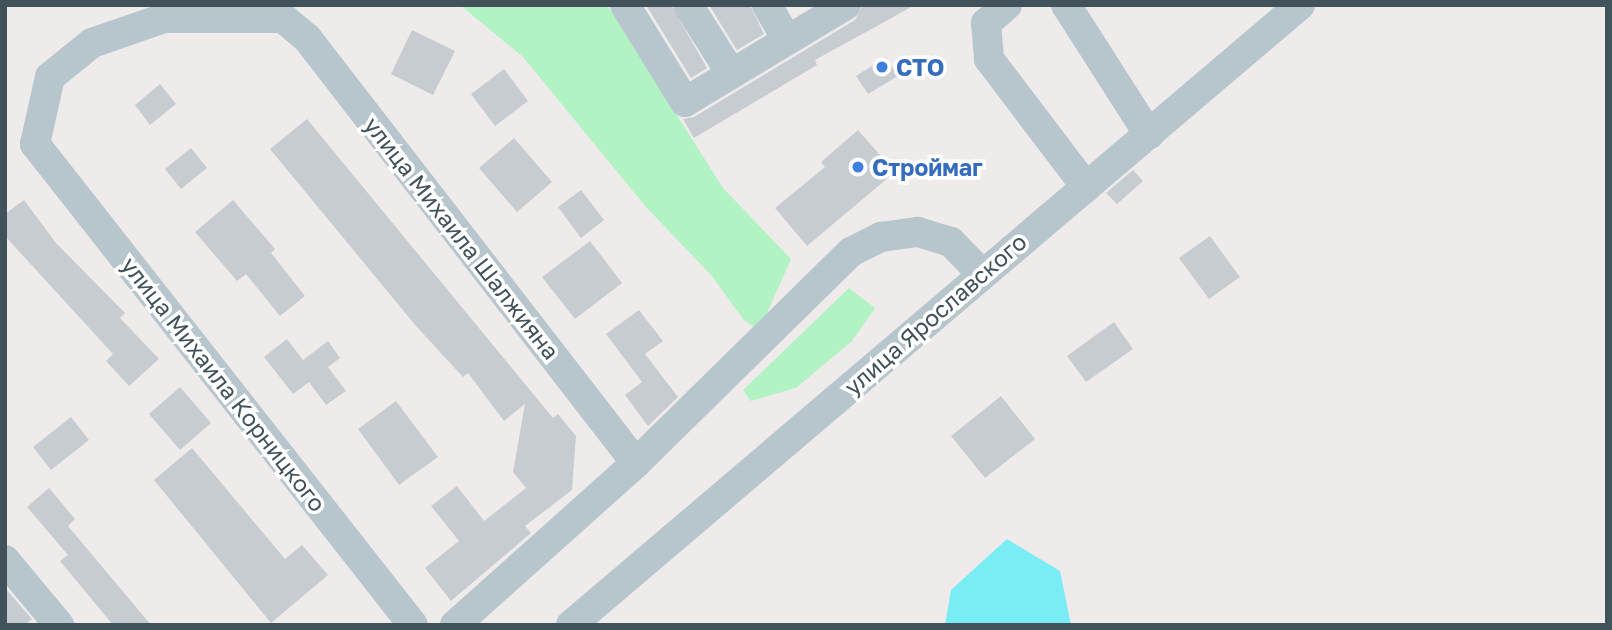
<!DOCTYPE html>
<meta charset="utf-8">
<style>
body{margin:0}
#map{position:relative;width:1612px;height:630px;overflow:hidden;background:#efebeb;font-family:"Golos Text",sans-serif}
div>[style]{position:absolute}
.green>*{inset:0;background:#b2f3c3}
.water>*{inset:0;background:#79ecf6}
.building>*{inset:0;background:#c7ccd1}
.minor>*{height:30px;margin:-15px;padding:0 15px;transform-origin:15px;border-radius:15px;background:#b7c6cd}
.dots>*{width:19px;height:19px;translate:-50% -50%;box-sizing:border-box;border:4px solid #fff;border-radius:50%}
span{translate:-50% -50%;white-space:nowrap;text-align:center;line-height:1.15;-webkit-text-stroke:7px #fff;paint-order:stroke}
.shop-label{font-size:23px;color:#366cbe;font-weight:700}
.left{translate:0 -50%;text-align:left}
.street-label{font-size:23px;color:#42525b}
.frame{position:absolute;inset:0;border:7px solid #42525b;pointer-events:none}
</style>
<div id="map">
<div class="green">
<i style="clip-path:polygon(460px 5px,607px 5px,723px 188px,791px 259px,759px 331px,743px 319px,712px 276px,646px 207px,523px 57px)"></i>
<i style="clip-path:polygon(849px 288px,875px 308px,852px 341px,796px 388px,751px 401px,743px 390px)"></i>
</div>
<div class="water">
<i style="clip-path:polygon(1007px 539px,1060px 571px,1071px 625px,945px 625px,951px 590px)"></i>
</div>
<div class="building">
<i style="clip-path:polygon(646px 5px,671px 5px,707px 68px,691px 78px)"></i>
<i style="clip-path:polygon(709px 5px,750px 5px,764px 34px,737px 50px)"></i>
<i style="clip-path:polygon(863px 5px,915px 5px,815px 60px,817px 65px,694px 138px,683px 119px,694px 117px,855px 20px)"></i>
<i style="clip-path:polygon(412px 30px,455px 51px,433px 95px,391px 74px)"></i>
<i style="clip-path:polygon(886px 57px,898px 76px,868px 94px,856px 76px)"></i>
<i style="clip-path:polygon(504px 69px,528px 101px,495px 126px,471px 94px)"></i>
<i style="clip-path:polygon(160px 84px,176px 104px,150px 125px,135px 105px)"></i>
<i style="clip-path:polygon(307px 119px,553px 418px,558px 414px,576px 436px,572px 490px,525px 526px,531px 533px,451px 601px,425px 568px,459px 541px,431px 506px,457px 486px,484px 521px,526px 488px,513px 472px,525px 404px,504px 421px,468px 373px,463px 377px,416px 326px,270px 149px)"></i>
<i style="clip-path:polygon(858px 130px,895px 172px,807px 246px,775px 208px,825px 167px,821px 162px)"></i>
<i style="clip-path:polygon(514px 138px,552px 182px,517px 212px,479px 168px)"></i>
<i style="clip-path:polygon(191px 148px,207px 168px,181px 189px,165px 169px)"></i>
<i style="clip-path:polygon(1133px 170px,1143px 181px,1117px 204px,1106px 193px)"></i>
<i style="clip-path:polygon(581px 190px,604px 220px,581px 238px,558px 207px)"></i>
<i style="clip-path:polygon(24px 200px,56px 243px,125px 313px,120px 318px,159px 359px,129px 386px,106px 361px,113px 354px,5px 236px,5px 214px)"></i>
<i style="clip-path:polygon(233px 200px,275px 249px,271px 253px,305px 296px,280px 316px,246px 274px,237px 281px,195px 232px)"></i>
<i style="clip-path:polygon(1210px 236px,1240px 277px,1209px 299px,1179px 258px)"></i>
<i style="clip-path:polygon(590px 241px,622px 283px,575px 319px,542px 277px)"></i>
<i style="clip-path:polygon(639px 310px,663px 341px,645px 354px,678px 397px,648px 426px,625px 395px,642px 382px,606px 334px)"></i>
<i style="clip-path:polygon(1114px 322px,1133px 349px,1086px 382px,1067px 356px)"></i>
<i style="clip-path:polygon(287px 339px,303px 360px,328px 341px,340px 358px,328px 367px,346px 391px,326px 405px,309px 382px,293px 394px,264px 357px)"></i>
<i style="clip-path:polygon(180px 387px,211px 423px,180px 450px,149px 414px)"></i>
<i style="clip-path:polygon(1001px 396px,1035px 439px,985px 478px,951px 436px)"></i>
<i style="clip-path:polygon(396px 401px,438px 457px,399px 485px,358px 429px)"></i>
<i style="clip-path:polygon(71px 417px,89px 440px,51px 470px,33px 447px)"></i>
<i style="clip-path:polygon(192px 448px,285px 559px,302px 545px,328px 575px,271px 623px,154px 480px)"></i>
<i style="clip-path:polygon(49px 488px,75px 519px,68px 526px,151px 625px,113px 625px,60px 561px,68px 555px,27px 507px)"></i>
<i style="clip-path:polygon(5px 588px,32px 619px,25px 625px,5px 625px)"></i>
</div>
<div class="minor">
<i style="left:625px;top:5px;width:114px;rotate:58.3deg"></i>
<i style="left:685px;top:102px;width:188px;rotate:-31.1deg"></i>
<i style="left:688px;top:5px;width:80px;rotate:57.7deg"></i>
<i style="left:767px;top:5px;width:39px;rotate:60deg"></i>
<i style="left:1007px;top:5px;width:28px;rotate:139deg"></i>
<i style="left:986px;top:23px;width:36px;rotate:85deg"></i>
<i style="left:989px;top:59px;width:161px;rotate:52.8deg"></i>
<i style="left:1066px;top:5px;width:154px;rotate:57.4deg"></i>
<i style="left:5px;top:560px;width:85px;rotate:50.3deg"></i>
<i style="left:413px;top:625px;width:612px;rotate:-128.16deg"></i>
<i style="left:35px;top:144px;width:69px;rotate:-77.4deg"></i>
<i style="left:50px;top:77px;width:54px;rotate:-39deg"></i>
<i style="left:92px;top:43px;width:76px;rotate:-19.1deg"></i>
<i style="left:164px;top:18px;width:119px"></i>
<i style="left:283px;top:18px;width:31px;rotate:40deg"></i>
<i style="left:307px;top:38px;width:537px;rotate:52.26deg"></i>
<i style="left:455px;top:625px;width:243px;rotate:-41.8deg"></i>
<i style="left:636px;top:463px;width:301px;rotate:-44.5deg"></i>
<i style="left:851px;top:252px;width:34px;rotate:-27deg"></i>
<i style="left:881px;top:237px;width:37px;rotate:-8deg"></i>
<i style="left:918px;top:232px;width:34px;rotate:17deg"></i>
<i style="left:951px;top:242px;width:45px;rotate:45.9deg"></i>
<i style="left:571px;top:625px;width:957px;rotate:-40.38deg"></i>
</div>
<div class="dots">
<i style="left:882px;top:67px;background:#3f7fe0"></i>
<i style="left:858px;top:167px;background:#3f7fe0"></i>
</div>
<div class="shop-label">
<span class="left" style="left:896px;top:67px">СТО</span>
<span class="left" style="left:872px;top:167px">Строймаг</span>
</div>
<div class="street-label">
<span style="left:462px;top:238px;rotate:52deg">улица Михаила Шалжияна</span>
<span style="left:935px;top:314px;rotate:-41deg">улица Ярославского</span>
<span style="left:224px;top:384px;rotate:52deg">улица Михаила Корницкого</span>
</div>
<div class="frame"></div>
</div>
